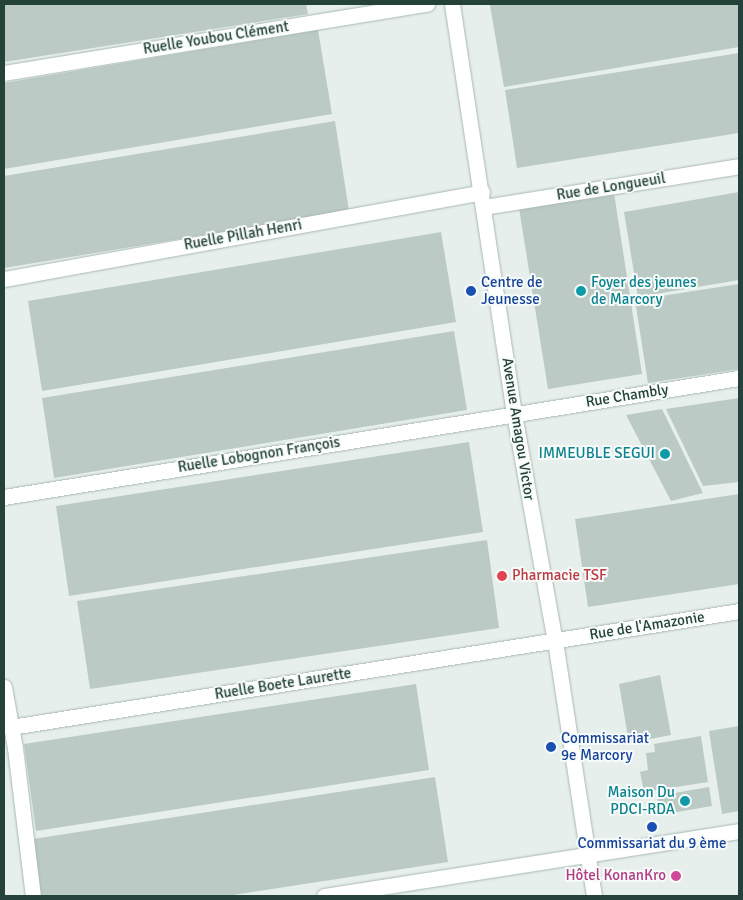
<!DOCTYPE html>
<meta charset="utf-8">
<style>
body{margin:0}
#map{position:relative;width:743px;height:900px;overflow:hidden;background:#e6efeb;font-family:Signika,sans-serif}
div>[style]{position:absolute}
.building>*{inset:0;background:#bbcac4}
.roads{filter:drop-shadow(0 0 1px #a8b8b2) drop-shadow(0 0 1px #a8b8b2)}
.minor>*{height:15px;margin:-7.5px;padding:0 7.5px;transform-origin:7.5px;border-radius:7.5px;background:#fff}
.tertiary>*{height:15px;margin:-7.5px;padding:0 7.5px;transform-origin:7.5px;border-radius:7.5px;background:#fff}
.dots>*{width:14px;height:14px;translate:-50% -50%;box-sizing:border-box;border:2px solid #f7fbf9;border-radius:50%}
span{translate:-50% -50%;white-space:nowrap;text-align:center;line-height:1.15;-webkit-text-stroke:4px #f7fbf9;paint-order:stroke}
.street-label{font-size:15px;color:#24423a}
.transit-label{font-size:15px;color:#164399}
.left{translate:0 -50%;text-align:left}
.culture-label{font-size:15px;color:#0d838f}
.right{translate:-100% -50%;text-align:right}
.health-label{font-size:15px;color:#be3a42}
.hotel-label{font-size:15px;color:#b23c85}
.frame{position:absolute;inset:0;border:5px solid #24423a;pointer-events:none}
</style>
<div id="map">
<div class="building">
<i style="clip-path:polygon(4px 4px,306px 4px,308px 14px,4px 62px)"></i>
<i style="clip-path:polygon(495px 4px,739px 4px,739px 47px,504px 87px,490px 5px)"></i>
<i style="clip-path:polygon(318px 30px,332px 114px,4px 169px,4px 83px)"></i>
<i style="clip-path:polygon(739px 53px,739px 133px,517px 168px,505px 90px)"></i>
<i style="clip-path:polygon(335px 121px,349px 211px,4px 268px,4px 176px)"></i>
<i style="clip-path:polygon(739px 192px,739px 280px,638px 297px,624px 212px)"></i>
<i style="clip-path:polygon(614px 193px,642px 374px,548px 389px,519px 208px)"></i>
<i style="clip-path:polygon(441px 232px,456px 322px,42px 391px,28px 301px)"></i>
<i style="clip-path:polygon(739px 284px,739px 369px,648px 383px,635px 300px)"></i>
<i style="clip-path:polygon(454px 331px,467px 410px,54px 478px,42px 398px)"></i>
<i style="clip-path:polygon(739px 398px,739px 482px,703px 486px,666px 409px)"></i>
<i style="clip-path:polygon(662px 409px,703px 493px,671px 501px,626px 415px)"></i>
<i style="clip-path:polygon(469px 442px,483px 532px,69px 596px,56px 506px)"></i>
<i style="clip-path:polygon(739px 494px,739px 584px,588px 607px,575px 519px)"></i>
<i style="clip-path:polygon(487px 540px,499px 628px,90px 689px,77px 601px)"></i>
<i style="clip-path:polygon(660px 675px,671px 735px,629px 743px,619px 684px)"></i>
<i style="clip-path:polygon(416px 684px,429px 770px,36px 831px,24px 744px)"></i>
<i style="clip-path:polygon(739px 726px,739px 811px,722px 814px,709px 731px)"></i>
<i style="clip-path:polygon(701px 736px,708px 782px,644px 792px,640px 772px,648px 770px,646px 753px,655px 752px,654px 744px)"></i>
<i style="clip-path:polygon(435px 777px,448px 862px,226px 896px,41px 896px,33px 839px)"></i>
<i style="clip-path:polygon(709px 787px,712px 806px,660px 815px,657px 796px)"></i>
</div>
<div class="roads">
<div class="minor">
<i style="left:4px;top:73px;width:429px;rotate:-9.3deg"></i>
<i style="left:484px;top:207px;width:258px;rotate:-9.1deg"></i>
<i style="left:4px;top:279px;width:486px;rotate:-10.3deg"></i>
<i style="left:4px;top:497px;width:745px;rotate:-9.2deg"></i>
<i style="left:4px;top:687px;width:62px;rotate:79.8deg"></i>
<i style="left:15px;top:748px;width:149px;rotate:83.1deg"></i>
<i style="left:11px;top:727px;width:737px;rotate:-9.05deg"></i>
</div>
<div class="tertiary">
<i style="left:452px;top:4px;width:415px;rotate:81.4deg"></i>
<i style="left:514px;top:414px;width:231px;rotate:79.8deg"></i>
<i style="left:555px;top:641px;width:258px;rotate:81.3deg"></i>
<i style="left:324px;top:896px;width:420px;rotate:-8.9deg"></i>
</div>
</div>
<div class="dots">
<i style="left:471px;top:291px;background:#1a4fb4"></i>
<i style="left:581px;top:291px;background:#0f9aa8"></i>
<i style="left:665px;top:454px;background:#0f9aa8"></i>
<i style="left:502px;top:576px;background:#e0444e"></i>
<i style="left:551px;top:747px;background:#1a4fb4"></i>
<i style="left:685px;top:801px;background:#0f9aa8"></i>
<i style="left:652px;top:827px;background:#1a4fb4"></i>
<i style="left:676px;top:876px;background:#d1479c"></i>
</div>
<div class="street-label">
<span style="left:216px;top:38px;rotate:-9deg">Ruelle Youbou Clément</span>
<span style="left:611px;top:187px;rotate:-9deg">Rue de Longueuil</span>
<span style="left:243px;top:235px;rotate:-10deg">Ruelle Pillah Henri</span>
<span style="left:627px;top:396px;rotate:-9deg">Rue Chambly</span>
<span style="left:518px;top:429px;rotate:81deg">Avenue Amagou Victor</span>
<span style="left:259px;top:455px;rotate:-9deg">Ruelle Lobognon François</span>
<span style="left:647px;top:626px;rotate:-9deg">Rue de l'Amazonie</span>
<span style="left:283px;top:684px;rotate:-9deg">Ruelle Boete Laurette</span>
</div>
<div class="transit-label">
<span class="left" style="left:481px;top:291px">Centre de<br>Jeunesse</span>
<span class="left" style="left:561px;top:747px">Commissariat<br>9e Marcory</span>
<span style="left:652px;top:844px">Commissariat du 9 ème</span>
</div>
<div class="culture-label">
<span class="left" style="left:591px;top:291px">Foyer des jeunes<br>de Marcory</span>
<span class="right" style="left:655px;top:454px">IMMEUBLE SEGUI</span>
<span class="right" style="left:675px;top:801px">Maison Du<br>PDCI-RDA</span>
</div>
<div class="health-label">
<span class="left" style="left:512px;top:576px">Pharmacie TSF</span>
</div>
<div class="hotel-label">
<span class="right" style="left:666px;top:876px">Hôtel KonanKro</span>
</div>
<div class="frame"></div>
</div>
